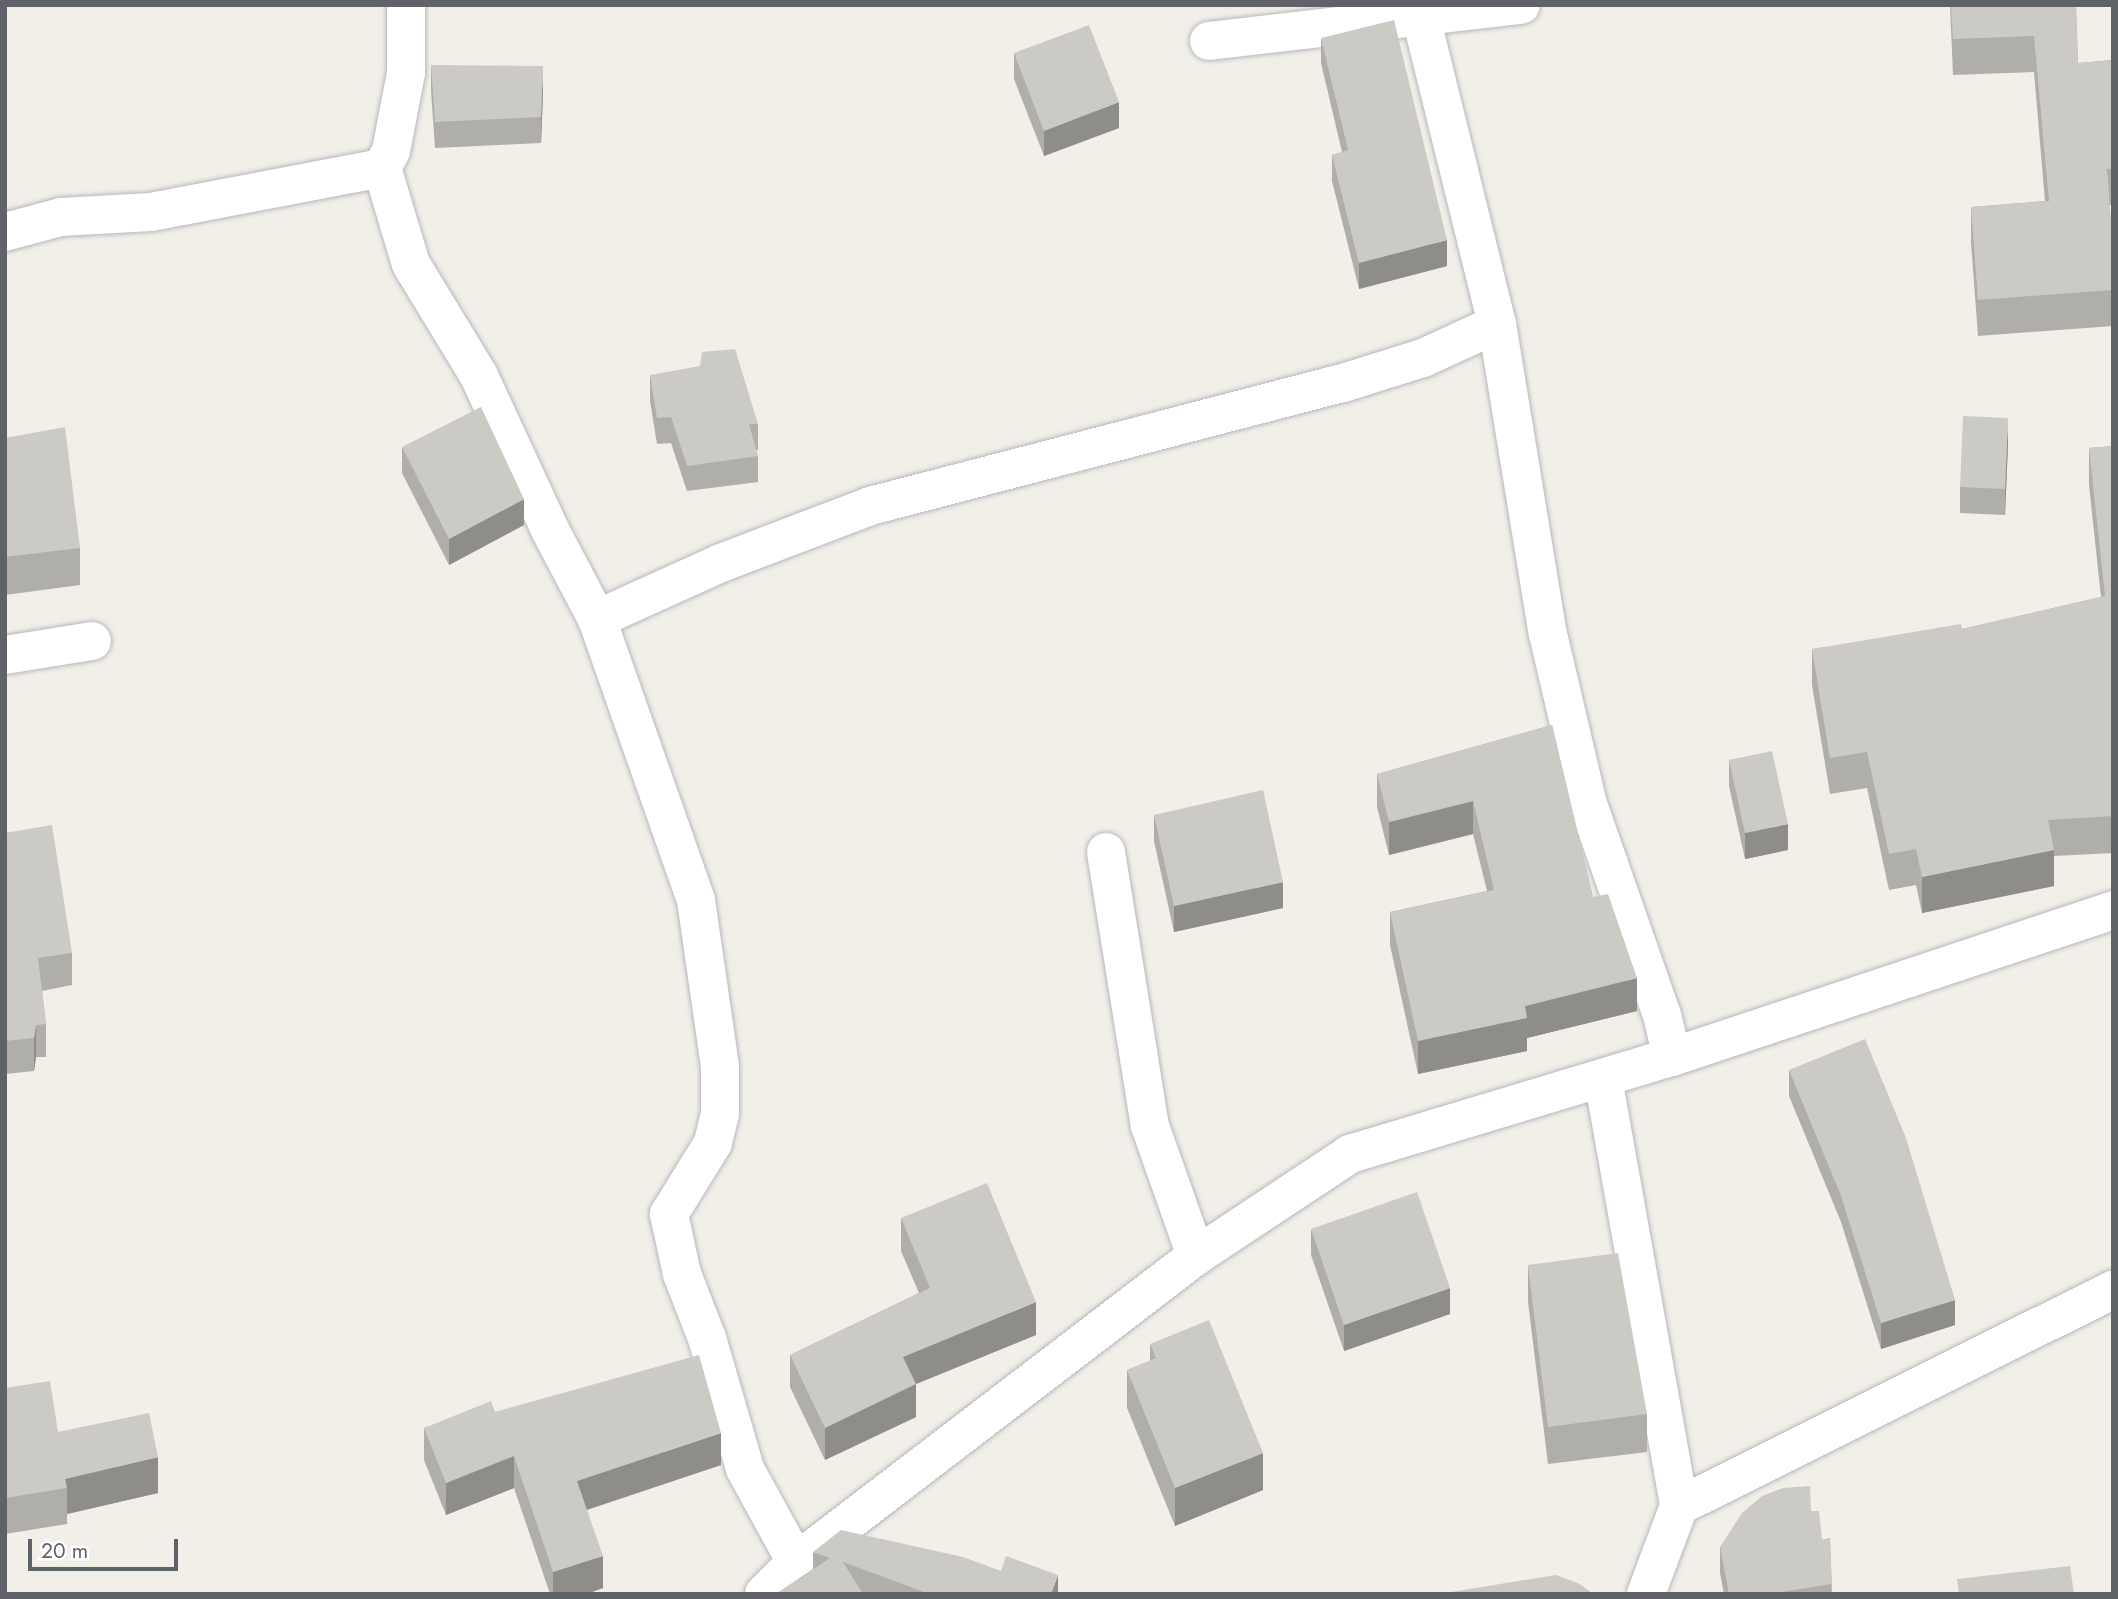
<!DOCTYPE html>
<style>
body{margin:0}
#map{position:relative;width:2118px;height:1599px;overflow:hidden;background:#f1efe8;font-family:Jost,sans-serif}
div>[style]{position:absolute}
.roads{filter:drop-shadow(0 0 2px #b5b8bc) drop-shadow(0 0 2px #b5b8bc)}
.street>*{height:38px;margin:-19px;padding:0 19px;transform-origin:19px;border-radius:19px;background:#fff}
.wall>*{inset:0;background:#afaea9}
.shaded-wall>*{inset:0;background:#8f8d8a}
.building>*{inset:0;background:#cccac5}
span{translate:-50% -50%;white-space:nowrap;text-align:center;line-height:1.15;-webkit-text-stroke:7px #fff;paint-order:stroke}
.frame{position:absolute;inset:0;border:7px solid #5f6368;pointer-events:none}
.scale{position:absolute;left:28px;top:1539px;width:150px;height:32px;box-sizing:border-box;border:4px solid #5f6368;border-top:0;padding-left:9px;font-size:21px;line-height:24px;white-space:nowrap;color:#5f6368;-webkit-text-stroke:5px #fff;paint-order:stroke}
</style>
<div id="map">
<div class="roads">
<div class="street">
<i style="left:406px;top:5px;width:68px;rotate:90deg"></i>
<i style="left:406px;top:73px;width:79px;rotate:100.9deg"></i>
<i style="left:391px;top:151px;width:19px;rotate:118deg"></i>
<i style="left:382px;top:168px;width:100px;rotate:73.2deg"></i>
<i style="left:411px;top:264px;width:131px;rotate:58.7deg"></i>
<i style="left:479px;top:376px;width:170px;rotate:65.2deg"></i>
<i style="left:550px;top:530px;width:101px;rotate:62.2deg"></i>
<i style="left:597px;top:619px;width:298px;rotate:70.6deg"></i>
<i style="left:696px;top:900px;width:169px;rotate:81.8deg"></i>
<i style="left:720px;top:1067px;width:47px;rotate:90deg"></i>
<i style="left:720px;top:1114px;width:30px;rotate:104deg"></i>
<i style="left:713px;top:1143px;width:84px;rotate:121.8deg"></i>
<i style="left:669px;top:1214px;width:61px;rotate:77.8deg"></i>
<i style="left:682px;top:1274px;width:69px;rotate:68.7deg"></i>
<i style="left:707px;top:1338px;width:136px;rotate:73.8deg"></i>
<i style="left:745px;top:1469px;width:106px;rotate:61.3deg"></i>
<i style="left:1418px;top:5px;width:329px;rotate:76.1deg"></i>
<i style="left:1497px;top:324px;width:314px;rotate:80.7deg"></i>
<i style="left:1548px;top:634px;width:175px;rotate:76.8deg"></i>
<i style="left:1588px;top:804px;width:224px;rotate:70.7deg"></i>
<i style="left:1662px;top:1015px;width:43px;rotate:76.6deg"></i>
<i style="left:1209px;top:41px;width:314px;rotate:-6.6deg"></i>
<i style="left:5px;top:232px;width:58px;rotate:-15deg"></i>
<i style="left:61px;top:217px;width:90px;rotate:-3.2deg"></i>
<i style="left:151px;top:212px;width:235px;rotate:-10.8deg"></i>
<i style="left:597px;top:619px;width:136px;rotate:-24.3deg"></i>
<i style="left:721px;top:563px;width:160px;rotate:-20.9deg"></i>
<i style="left:870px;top:506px;width:489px;rotate:-14.6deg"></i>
<i style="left:1343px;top:383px;width:84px;rotate:-17.4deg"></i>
<i style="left:1423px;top:358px;width:81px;rotate:-24.7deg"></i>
<i style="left:5px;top:655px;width:88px;rotate:-9.1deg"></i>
<i style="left:1106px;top:852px;width:278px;rotate:80.9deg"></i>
<i style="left:1150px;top:1126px;width:138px;rotate:70.5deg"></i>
<i style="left:1603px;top:1078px;width:435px;rotate:79.9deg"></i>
<i style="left:1679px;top:1506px;width:485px;rotate:-26.5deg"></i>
<i style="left:764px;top:1594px;width:45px;rotate:-45deg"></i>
<i style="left:796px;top:1562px;width:504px;rotate:-37.42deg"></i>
<i style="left:1196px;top:1256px;width:185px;rotate:-33.5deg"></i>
<i style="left:1350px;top:1154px;width:336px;rotate:-16.8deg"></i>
<i style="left:1672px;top:1057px;width:465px;rotate:-18.4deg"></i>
<i style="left:1646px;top:1594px;width:94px;rotate:-69.4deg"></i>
</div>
</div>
<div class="wall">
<i style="clip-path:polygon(1950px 5px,2076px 5px,2078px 63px,2113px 60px,2113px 205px,2109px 205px,2113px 246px,2113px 326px,1978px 336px,1971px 243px,1971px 207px,2045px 201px,2034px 72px,1953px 75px)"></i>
<i style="clip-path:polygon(1321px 38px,1447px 266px,1359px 289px,1332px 181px,1332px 155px,1342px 152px,1321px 63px)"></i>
<i style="clip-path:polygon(1014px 53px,1119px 128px,1044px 156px,1014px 79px)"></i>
<i style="clip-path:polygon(431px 65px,543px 92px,541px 143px,435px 148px,431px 91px)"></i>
<i style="clip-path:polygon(650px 375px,758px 424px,758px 450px,756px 450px,758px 456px,758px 482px,687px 491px,671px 443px,657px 444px,650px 401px)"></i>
<i style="clip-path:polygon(5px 438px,80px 548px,80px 585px,5px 595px)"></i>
<i style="clip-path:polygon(2008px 444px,2005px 515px,1960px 513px,1960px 487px)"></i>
<i style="clip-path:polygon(2113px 446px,2113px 853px,2054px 856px,2054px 886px,1922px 913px,1916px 885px,1889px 890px,1867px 788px,1830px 794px,1812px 685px,1812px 649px,1962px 629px,2101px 597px,2089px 485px,2089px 448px)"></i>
<i style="clip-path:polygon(402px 447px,524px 525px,449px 565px,402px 473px)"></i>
<i style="clip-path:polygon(1552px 725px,1593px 897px,1637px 1011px,1527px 1038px,1527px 1051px,1418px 1074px,1390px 945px,1390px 912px,1487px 891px,1473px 834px,1389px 855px,1377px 807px,1377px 774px)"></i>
<i style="clip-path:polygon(1729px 760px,1788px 850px,1745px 859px,1729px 786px)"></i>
<i style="clip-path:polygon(1154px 815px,1283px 908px,1174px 932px,1154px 841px)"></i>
<i style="clip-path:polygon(5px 833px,72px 953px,72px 985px,42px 991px,46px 1024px,46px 1057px,36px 1057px,34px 1071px,5px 1074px)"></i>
<i style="clip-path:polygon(1789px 1070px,1955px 1325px,1881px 1349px,1841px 1222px,1789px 1096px)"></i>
<i style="clip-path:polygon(901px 1218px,1036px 1335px,916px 1384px,916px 1417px,825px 1460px,790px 1387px,790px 1355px,919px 1293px,901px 1251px)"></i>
<i style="clip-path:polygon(1311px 1229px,1450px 1314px,1344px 1351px,1311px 1255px)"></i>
<i style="clip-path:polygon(1528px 1265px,1647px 1414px,1647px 1452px,1548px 1464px,1528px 1302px)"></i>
<i style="clip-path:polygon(1150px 1344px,1263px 1490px,1175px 1526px,1127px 1408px,1127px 1370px,1150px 1361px)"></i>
<i style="clip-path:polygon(5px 1388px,58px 1432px,158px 1493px,67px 1514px,67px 1524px,5px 1534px)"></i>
<i style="clip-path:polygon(495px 1412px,721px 1465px,587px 1510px,603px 1588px,586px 1594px,550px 1594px,514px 1488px,446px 1515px,424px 1460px,424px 1428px)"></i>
<i style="clip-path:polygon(1811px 1511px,1822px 1540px,1830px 1538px,1832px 1594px,1724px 1594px,1720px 1573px,1720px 1547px)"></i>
<i style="clip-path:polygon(813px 1552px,1058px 1594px,776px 1594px,813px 1569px)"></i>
</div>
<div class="shaded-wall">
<i style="clip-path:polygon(543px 66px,543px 92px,541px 143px,541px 117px)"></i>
<i style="clip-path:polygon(1119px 102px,1119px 128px,1044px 156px,1044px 131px)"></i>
<i style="clip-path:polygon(1447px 240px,1447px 266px,1359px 289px,1359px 263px)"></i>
<i style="clip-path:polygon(2008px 418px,2008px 444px,2005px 515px,2005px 489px)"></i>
<i style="clip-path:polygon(524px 499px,524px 525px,449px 565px,449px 539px)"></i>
<i style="clip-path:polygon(1473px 801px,1473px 834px,1389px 855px,1389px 822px)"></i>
<i style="clip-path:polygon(1788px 824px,1788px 850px,1745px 859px,1745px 833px)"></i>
<i style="clip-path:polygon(2054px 850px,2054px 886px,1922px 913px,1922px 877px)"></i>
<i style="clip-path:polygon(1283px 882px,1283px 908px,1174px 932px,1174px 906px)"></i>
<i style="clip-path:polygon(1637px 978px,1637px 1011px,1527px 1038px,1527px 1051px,1418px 1074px,1418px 1041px,1525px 1006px)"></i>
<i style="clip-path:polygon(36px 1025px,36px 1057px,34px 1071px,34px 1038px)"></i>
<i style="clip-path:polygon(1450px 1288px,1450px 1314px,1344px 1351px,1344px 1325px)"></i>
<i style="clip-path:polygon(1955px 1300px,1955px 1325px,1881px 1349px,1881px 1323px)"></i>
<i style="clip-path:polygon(1036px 1302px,1036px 1335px,916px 1384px,916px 1417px,825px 1460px,825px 1428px,903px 1357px)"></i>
<i style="clip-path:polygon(721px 1433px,721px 1465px,577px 1513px,577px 1481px)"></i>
<i style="clip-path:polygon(1263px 1453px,1263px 1490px,1175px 1526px,1175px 1488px)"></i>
<i style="clip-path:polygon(514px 1456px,514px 1488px,446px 1515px,446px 1483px)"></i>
<i style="clip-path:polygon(158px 1457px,158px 1493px,67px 1514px,67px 1488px,65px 1479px)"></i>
<i style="clip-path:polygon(603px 1556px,603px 1588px,586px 1594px,553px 1594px,553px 1572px)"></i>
<i style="clip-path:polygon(1058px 1575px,1058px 1594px,1051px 1594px)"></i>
</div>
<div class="building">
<i style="clip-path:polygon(1951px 5px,2076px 5px,2078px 63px,2113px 60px,2113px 169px,2107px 169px,2113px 246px,2113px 290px,1978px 300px,1971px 207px,2049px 201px,2034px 36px,1953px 39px)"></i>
<i style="clip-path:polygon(1394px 20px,1447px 240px,1359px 263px,1332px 155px,1348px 150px,1321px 38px)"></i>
<i style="clip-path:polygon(1089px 25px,1119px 102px,1044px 131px,1014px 53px)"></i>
<i style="clip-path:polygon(431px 65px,543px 66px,541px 117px,435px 122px)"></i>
<i style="clip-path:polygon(735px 349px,758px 424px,749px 424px,758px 456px,687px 466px,671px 417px,657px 418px,650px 375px,700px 366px,702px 352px)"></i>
<i style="clip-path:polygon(481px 407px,524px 499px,449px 539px,402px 447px)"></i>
<i style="clip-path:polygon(1963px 416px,2008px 418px,2005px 489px,1960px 487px)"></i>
<i style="clip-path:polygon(65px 427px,80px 548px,5px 557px,5px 438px)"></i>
<i style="clip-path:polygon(2113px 446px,2113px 816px,2048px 820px,2054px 850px,1922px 877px,1916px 849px,1889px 854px,1867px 752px,1830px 758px,1812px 649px,1961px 624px,1962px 629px,2105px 596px,2089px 448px)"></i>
<i style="clip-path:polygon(1552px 725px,1593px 897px,1608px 894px,1637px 978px,1525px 1006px,1527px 1018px,1418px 1041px,1390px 912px,1494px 890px,1473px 801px,1389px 822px,1377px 774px)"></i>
<i style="clip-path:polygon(1772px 751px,1788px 824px,1745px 833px,1729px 760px)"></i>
<i style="clip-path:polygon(1263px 790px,1283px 882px,1174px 906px,1154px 815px)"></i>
<i style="clip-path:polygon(52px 825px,72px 953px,38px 958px,46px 1024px,36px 1025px,34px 1038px,5px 1041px,5px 833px)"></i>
<i style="clip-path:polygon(1865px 1039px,1906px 1138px,1955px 1300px,1881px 1323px,1841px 1196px,1789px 1070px)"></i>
<i style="clip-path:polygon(987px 1183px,1036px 1302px,903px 1357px,916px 1384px,825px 1428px,790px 1355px,930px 1288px,901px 1218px)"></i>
<i style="clip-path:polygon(1417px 1192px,1450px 1288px,1344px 1325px,1311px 1229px)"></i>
<i style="clip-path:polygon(1618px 1253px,1647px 1414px,1548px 1427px,1528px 1265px)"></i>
<i style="clip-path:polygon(1209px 1320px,1263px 1453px,1175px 1488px,1127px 1370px,1156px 1358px,1150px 1344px)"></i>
<i style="clip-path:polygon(699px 1355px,721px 1433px,577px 1481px,603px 1556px,553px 1572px,514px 1456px,446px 1483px,424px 1428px,491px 1401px,495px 1412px)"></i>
<i style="clip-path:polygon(50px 1381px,58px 1432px,149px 1413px,158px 1457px,65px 1479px,67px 1488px,5px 1498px,5px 1388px)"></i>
<i style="clip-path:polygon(1810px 1486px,1811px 1511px,1819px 1511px,1822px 1540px,1830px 1538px,1832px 1584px,1781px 1592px,1781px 1594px,1729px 1594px,1720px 1547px,1742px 1513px,1762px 1496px,1783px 1488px)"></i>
<i style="clip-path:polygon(841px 1530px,963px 1557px,1001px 1571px,1006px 1556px,1058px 1575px,1051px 1594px,929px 1594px,843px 1562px,863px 1594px,776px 1594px,830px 1558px,813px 1552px)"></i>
<i style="clip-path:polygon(2070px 1566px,2074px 1594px,1959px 1594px,1957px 1579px)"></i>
<i style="clip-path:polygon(1556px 1575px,1580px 1584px,1593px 1594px,1445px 1594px,1445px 1593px)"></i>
</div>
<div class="frame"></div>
<div class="scale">20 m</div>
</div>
